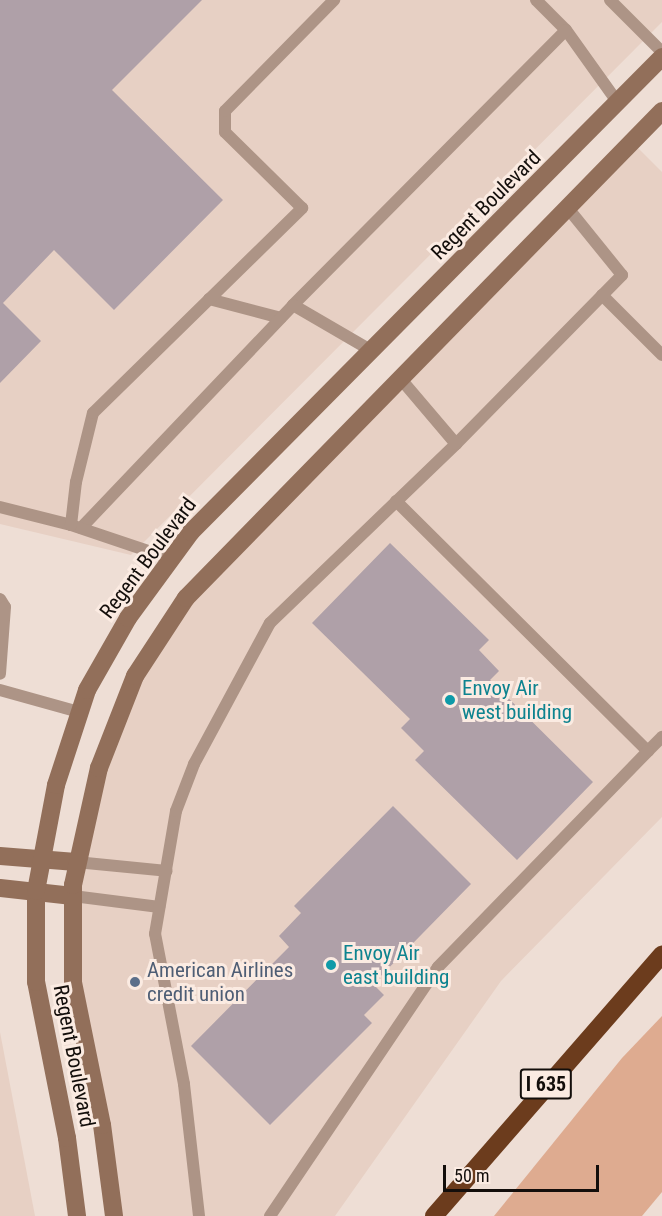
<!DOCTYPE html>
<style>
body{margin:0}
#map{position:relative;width:662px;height:1216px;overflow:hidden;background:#eeded5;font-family:"Roboto Condensed",sans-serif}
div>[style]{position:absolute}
.built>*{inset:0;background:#e7d0c4}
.green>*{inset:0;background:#deab90}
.building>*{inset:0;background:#afa0a8}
.lane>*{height:12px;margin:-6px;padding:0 6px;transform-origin:6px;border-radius:6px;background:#ad9486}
.secondary>*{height:18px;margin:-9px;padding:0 9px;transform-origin:9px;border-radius:9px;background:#926f5a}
.highway>*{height:18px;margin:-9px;padding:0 9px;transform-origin:9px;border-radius:9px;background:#6c3c1d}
.dots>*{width:16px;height:16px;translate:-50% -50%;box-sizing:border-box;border:3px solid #fbebe2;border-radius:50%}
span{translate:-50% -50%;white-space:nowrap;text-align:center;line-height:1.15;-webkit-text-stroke:6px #fbebe2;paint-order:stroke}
.shield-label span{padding:2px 4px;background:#fbebe2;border:2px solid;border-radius:4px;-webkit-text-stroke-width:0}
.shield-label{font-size:20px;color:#130e0b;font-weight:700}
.street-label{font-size:21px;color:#130e0b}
.culture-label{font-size:21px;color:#0d838f}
.left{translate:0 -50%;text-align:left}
.service-label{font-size:21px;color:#4e5e75}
.scale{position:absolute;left:443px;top:1165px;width:156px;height:27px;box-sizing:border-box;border:3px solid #130e0b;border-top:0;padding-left:8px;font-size:18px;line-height:21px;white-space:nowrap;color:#130e0b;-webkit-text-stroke:4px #fbebe2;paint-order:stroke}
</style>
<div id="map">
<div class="built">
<i style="clip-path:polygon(0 0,662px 0,662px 22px,131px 555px,0 524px)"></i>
<i style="clip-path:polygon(631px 141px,662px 172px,662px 817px,501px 981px,335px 1216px,114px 1216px,77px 1018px,73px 885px,99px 768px,173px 619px)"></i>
<i style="clip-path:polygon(0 1032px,35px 1216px,0 1216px)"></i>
</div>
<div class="green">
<i style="clip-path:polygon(662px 1016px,662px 1192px,642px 1216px,494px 1216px,622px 1058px)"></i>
</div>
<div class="building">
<i style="clip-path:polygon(0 0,202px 0,112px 90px,223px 200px,114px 310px,54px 250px,3px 303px,41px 341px,0 383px)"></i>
<i style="clip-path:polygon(390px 543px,489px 640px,479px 650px,499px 671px,490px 680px,593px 782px,517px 860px,415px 760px,424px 751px,401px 728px,410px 719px,312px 623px)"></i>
<i style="clip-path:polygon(393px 806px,471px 884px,373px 984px,384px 995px,364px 1015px,372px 1023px,270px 1125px,191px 1046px,289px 947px,279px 936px,301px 913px,294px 906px)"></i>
</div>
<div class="lane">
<i style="left:536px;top:0;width:42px;rotate:45deg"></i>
<i style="left:566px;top:30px;width:90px;rotate:54.5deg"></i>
<i style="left:610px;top:0;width:74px;rotate:45deg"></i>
<i style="left:602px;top:295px;width:85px;rotate:45deg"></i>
<i style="left:209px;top:299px;width:74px;rotate:14.8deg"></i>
<i style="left:293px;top:305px;width:387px;rotate:-45.2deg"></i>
<i style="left:456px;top:444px;width:237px;rotate:-45.5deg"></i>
<i style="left:622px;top:275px;width:87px;rotate:-129deg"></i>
<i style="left:396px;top:501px;width:355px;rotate:44.8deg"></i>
<i style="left:648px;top:751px;width:20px;rotate:-45deg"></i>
<i style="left:0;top:507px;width:73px;rotate:14.2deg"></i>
<i style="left:81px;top:528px;width:308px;rotate:-46.4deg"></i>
<i style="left:293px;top:305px;width:91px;rotate:30.2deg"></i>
<i style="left:172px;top:559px;width:107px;rotate:-161.4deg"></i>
<i style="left:71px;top:525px;width:43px;rotate:-83.4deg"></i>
<i style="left:76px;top:482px;width:71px;rotate:-76.2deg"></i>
<i style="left:93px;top:413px;width:293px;rotate:-44.4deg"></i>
<i style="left:302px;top:208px;width:108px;rotate:-135.4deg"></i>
<i style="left:225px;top:132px;width:21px;rotate:-90deg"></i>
<i style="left:225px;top:111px;width:156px;rotate:-45.5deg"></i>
<i style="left:0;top:599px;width:9px;rotate:58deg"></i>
<i style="left:5px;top:607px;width:67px;rotate:94.3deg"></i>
<i style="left:0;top:690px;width:82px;rotate:15.6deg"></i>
<i style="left:76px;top:862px;width:91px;rotate:5.6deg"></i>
<i style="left:73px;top:896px;width:87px;rotate:7.3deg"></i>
<i style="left:199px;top:1216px;width:133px;rotate:-96.5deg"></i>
<i style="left:184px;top:1084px;width:153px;rotate:-100.9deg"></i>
<i style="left:155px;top:934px;width:125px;rotate:-80.3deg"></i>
<i style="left:176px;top:811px;width:50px;rotate:-69deg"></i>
<i style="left:194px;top:764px;width:160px;rotate:-61.7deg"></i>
<i style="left:270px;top:623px;width:258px;rotate:-43.9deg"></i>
<i style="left:456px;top:444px;width:88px;rotate:-130.4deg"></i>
<i style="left:270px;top:1216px;width:300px;rotate:-56deg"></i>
<i style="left:438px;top:967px;width:301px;rotate:-45.8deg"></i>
</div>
<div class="secondary">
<i style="left:0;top:856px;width:76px;rotate:4.5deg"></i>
<i style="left:0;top:888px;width:73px;rotate:6.3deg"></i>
<i style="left:77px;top:1216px;width:79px;rotate:-97.3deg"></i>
<i style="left:67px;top:1138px;width:159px;rotate:-101.2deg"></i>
<i style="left:36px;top:982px;width:91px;rotate:-90deg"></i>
<i style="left:36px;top:891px;width:108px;rotate:-79.3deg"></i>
<i style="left:56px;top:785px;width:100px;rotate:-71.9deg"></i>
<i style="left:87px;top:690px;width:83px;rotate:-60.3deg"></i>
<i style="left:128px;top:618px;width:107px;rotate:-53.8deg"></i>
<i style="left:191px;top:532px;width:669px;rotate:-45.24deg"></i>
<i style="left:114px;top:1216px;width:92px;rotate:-97.5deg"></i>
<i style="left:102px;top:1125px;width:145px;rotate:-101.5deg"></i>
<i style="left:73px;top:983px;width:98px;rotate:-90deg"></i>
<i style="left:73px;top:885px;width:120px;rotate:-77.5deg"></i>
<i style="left:99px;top:768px;width:99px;rotate:-68.6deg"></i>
<i style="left:135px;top:676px;width:93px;rotate:-56.8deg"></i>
<i style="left:186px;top:598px;width:681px;rotate:-45.65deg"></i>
</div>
<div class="highway">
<i style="left:434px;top:1216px;width:347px;rotate:-48.9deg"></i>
</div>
<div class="dots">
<i style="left:450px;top:700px;background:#0f9aa8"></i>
<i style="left:331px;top:965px;background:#0f9aa8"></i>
<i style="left:135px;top:982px;background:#5c6f8a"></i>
</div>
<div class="shield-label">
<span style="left:546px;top:1084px">I 635</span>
</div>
<div class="street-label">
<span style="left:486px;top:205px;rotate:-45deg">Regent Boulevard</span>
<span style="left:148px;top:558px;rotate:-53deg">Regent Boulevard</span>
<span style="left:74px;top:1056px;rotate:79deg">Regent Boulevard</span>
</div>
<div class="culture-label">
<span class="left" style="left:462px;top:700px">Envoy Air<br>west building</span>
<span class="left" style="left:343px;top:965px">Envoy Air<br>east building</span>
</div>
<div class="service-label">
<span class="left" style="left:147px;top:982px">American Airlines<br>credit union</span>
</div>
<div class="scale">50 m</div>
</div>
